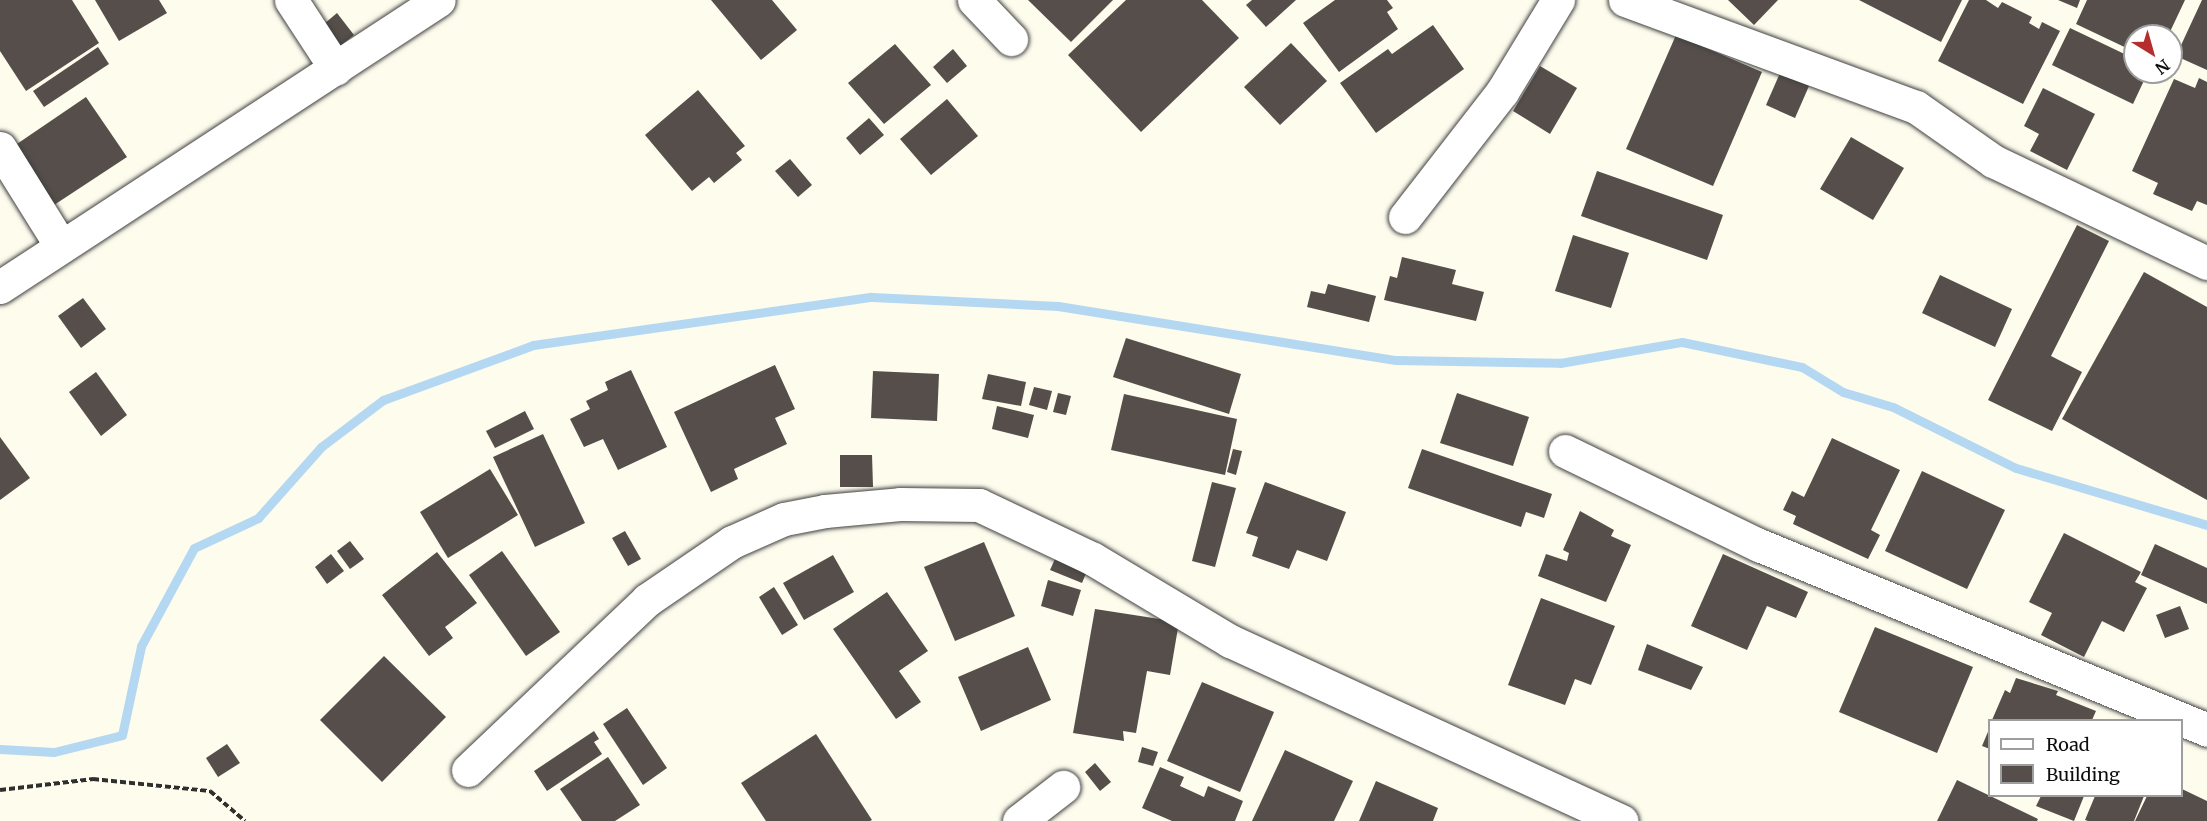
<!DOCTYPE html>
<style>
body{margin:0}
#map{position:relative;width:2207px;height:821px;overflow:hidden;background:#fefced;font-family:Merriweather,serif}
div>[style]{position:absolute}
.stream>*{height:9px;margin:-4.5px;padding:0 4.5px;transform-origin:4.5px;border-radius:4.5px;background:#b5d8f2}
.building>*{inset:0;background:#554e4a}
.path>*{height:4px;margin-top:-2px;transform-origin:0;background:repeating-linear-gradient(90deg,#2f2f2f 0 6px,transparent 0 9px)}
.roads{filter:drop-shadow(0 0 2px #404040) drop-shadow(0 0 2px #404040)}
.minor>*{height:33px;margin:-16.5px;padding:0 16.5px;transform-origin:16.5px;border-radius:16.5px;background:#fff}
span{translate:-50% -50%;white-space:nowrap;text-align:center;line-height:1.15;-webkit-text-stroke:6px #fff;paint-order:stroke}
.legend{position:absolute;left:1988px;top:719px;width:195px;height:78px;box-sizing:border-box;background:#fff;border:2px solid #9e9e9e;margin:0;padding:8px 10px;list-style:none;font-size:18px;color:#0d0d0d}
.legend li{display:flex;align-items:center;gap:12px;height:30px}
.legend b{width:30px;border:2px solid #9e9e9e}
.north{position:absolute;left:2123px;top:24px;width:60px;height:60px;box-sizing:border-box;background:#fff;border:2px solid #9e9e9e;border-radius:50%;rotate:143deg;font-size:16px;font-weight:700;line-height:24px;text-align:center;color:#0d0d0d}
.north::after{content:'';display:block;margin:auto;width:21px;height:27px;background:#b42e2d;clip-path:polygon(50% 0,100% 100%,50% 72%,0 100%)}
</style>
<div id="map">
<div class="stream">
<i style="left:0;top:749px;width:54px;rotate:3.2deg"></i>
<i style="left:54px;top:752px;width:70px;rotate:-14deg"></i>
<i style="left:122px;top:735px;width:91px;rotate:-77.9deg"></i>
<i style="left:141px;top:646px;width:111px;rotate:-61.6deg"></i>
<i style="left:194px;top:548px;width:71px;rotate:-25.1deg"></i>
<i style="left:258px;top:518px;width:95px;rotate:-48.4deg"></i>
<i style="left:321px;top:447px;width:78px;rotate:-37.2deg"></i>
<i style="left:383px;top:400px;width:160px;rotate:-20.1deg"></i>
<i style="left:533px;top:345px;width:342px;rotate:-8.1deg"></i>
<i style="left:872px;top:297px;width:186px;rotate:2.8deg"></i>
<i style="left:1058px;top:306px;width:342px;rotate:9.1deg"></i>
<i style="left:1396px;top:360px;width:164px;rotate:1deg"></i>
<i style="left:1560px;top:363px;width:124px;rotate:-9.8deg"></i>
<i style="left:1682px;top:342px;width:123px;rotate:11.8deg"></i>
<i style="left:1802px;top:367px;width:48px;rotate:31.4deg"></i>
<i style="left:1843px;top:392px;width:52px;rotate:16.7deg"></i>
<i style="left:1893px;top:407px;width:137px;rotate:26.4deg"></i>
<i style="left:2016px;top:468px;width:199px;rotate:16.6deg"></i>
</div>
<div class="building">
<i style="clip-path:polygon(0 0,72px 0,99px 43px,26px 91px,0 51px)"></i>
<i style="clip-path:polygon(95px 0,159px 0,167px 13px,119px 41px)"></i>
<i style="clip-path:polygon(711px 0,772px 0,797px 30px,761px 60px)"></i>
<i style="clip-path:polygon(1028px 0,1113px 0,1071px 42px)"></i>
<i style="clip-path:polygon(1126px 0,1202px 0,1239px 38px,1141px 132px,1068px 55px)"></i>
<i style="clip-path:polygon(1252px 0,1296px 0,1266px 27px,1246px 5px)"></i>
<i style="clip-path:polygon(1335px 0,1387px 0,1393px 8px,1387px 12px,1398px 29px,1339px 72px,1303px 23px)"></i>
<i style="clip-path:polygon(1728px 0,1778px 0,1754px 25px)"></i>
<i style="clip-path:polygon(1859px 0,1962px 0,1941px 42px)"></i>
<i style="clip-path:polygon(1969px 0,1986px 0,1998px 8px,2002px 2px,2032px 17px,2029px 23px,2039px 29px,2042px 22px,2060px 31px,2023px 104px,1938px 61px)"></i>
<i style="clip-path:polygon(2058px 0,2080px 0,2077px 8px)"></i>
<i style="clip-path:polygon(2087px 0,2185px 0,2168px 36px,2135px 36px,2135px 52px,2076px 24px)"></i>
<i style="clip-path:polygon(2202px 0,2207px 0,2207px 70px,2176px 56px)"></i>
<i style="clip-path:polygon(337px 13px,354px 35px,335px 50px,318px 29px)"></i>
<i style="clip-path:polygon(1433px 25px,1464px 69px,1376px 133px,1340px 83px,1388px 49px,1392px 54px)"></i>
<i style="clip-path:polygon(2070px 28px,2135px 59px,2135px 72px,2148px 72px,2133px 104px,2052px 65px)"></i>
<i style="clip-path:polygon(1676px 35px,1762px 72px,1713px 186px,1626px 149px)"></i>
<i style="clip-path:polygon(1291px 43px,1327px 81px,1280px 125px,1244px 87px)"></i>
<i style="clip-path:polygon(895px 44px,931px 85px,884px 124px,848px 83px)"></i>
<i style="clip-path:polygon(98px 47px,109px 64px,44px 107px,33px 91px)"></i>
<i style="clip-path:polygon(953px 49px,967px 66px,947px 83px,933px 67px)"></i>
<i style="clip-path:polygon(1540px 66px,1577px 88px,1550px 134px,1513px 111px)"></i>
<i style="clip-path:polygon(1780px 73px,1809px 86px,1795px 118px,1766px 105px)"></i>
<i style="clip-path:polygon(2199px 78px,2207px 82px,2207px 205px,2197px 201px,2192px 211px,2153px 194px,2158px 183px,2132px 171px,2174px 79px,2195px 88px)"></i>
<i style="clip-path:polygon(2043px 88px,2095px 114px,2067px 170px,2030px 151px,2039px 134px,2024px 126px)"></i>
<i style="clip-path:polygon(698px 90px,745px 146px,736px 153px,742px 160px,714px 183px,709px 177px,692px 191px,645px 135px)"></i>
<i style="clip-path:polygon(86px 97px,127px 157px,51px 207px,11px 148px)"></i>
<i style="clip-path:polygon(947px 99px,978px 136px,931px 175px,900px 139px)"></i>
<i style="clip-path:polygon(869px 118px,884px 135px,860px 155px,846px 138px)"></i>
<i style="clip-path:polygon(1851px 137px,1904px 168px,1873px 220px,1820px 189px)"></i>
<i style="clip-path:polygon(790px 159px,812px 185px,798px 197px,775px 171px)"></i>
<i style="clip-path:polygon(1597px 171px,1723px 215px,1707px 260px,1581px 216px)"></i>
<i style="clip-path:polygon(2077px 225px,2109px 241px,2051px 356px,2082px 372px,2052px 431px,1988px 400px)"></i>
<i style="clip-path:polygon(1573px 235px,1629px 253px,1611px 308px,1555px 291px)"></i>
<i style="clip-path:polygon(1402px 257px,1456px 270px,1452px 284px,1484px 292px,1476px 321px,1384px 300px,1390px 276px,1397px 278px)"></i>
<i style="clip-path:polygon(2144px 272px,2207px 307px,2207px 500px,2062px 419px)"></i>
<i style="clip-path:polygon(1940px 275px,2012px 309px,1995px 347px,1922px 313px)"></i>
<i style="clip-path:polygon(1328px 284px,1376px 296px,1369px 322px,1307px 307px,1311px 291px,1325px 294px)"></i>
<i style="clip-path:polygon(83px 298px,106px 329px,81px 348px,58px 316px)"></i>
<i style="clip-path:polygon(1126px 338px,1241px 374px,1229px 414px,1113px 377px)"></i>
<i style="clip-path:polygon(775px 365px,795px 409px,775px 418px,787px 444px,734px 469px,738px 479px,711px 492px,674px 412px)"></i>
<i style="clip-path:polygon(631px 370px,667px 447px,618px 470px,603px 439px,584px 447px,570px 419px,590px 409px,586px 401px,608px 390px,605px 382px)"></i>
<i style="clip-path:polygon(873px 371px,939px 374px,937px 421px,871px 418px)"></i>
<i style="clip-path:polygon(96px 372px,127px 415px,101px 436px,69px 392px)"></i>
<i style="clip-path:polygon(988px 374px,1026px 382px,1021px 406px,982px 399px)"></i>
<i style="clip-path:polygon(1034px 387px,1052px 391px,1047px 410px,1029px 405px)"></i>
<i style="clip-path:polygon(1058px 393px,1071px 396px,1066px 415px,1053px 412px)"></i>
<i style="clip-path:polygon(1457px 393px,1529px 417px,1513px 466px,1440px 443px)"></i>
<i style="clip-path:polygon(1124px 394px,1237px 419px,1225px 475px,1111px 450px)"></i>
<i style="clip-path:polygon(997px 406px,1034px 415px,1028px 438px,992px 429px)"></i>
<i style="clip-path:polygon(525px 411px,534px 429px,495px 448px,486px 431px)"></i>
<i style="clip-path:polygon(543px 434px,585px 523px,535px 547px,493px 457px)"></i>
<i style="clip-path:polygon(0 437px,30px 478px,0 500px)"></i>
<i style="clip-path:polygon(1832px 438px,1900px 470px,1871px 530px,1880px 535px,1868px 559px,1793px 524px,1796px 516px,1783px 510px,1792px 491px,1804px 497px)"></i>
<i style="clip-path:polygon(1233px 449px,1242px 451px,1236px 475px,1227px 472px)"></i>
<i style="clip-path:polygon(1422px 449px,1552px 494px,1544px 518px,1526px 512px,1521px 527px,1408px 488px)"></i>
<i style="clip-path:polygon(840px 455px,872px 455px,873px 487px,840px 487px)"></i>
<i style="clip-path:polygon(490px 469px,518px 515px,448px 558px,420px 512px)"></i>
<i style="clip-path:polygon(1922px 471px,2005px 510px,1967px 589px,1885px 551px)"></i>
<i style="clip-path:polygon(1212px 482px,1236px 488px,1215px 567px,1192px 561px)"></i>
<i style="clip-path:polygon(1265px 482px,1346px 512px,1327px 561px,1297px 550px,1289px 569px,1252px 556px,1258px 537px,1246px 533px)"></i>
<i style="clip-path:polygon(1580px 511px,1614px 530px,1611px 536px,1631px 545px,1606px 602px,1538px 576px,1546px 554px,1567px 561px,1569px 553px,1563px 550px)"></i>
<i style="clip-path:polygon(625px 531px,641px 559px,628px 566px,612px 538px)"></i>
<i style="clip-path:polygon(2064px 533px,2141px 572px,2135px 582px,2147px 588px,2124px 632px,2102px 621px,2084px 657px,2041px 635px,2052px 613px,2029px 602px)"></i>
<i style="clip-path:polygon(350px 541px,364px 559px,350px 569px,337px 551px)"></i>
<i style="clip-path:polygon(984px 542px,1015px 616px,955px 641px,924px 567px)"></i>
<i style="clip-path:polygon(2155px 544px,2207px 568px,2207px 604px,2141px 575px)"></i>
<i style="clip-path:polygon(1059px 550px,1090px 564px,1082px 583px,1050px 570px)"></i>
<i style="clip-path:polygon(502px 551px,560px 632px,526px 656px,469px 575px)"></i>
<i style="clip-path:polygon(437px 552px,477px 603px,445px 627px,453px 638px,429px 656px,382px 595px)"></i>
<i style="clip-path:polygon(331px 554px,344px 571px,327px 584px,315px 567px)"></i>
<i style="clip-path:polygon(1723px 554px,1808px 592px,1796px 618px,1767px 606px,1747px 650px,1691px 626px)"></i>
<i style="clip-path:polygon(833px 555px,854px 592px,804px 620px,783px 583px)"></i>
<i style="clip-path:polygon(1048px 580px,1081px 590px,1073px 616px,1041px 606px)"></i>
<i style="clip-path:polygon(774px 587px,798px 625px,782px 635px,759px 597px)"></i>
<i style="clip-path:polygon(887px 592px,928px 651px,899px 671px,921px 702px,896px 719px,833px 629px)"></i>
<i style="clip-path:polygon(1541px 598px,1615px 626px,1591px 685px,1575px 679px,1565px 705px,1508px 685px)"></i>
<i style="clip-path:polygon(2180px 606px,2189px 629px,2165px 638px,2156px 615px)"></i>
<i style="clip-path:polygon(1095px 609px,1179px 622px,1170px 675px,1147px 671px,1136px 733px,1123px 731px,1124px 741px,1073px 733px)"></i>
<i style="clip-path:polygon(1875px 627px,1973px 667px,1937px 753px,1839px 712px)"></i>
<i style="clip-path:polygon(1647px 644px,1703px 667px,1691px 690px,1638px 670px)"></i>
<i style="clip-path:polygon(1028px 647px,1051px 700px,981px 731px,958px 677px)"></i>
<i style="clip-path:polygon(384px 656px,446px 717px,382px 782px,320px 720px)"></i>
<i style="clip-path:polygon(2016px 678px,2058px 691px,2056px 695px,2096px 711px,2092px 720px,1992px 720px,2005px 690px,2010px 693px)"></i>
<i style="clip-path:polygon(1202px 682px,1274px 712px,1240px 792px,1167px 761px)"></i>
<i style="clip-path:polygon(627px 708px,667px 768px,643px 785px,603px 724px)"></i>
<i style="clip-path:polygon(1990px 727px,1990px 749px,1982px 746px)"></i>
<i style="clip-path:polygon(594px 731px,599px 739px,594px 742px,602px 754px,547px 791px,534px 771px)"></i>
<i style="clip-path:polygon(816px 734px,872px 820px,870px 821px,766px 821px,741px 783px)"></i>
<i style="clip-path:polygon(227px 744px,240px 763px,218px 777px,206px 758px)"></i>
<i style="clip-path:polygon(1142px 747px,1158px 752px,1153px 766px,1138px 762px)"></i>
<i style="clip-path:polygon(1285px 750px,1353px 781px,1334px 821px,1252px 821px)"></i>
<i style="clip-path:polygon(608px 757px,640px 805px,615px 821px,582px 821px,560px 789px)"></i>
<i style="clip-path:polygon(1095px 763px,1111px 782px,1100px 791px,1085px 772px)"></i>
<i style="clip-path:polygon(1160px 767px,1184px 777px,1180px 786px,1204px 797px,1208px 786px,1243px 801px,1235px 821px,1172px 821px,1142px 808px)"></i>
<i style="clip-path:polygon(1957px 780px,2038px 819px,2037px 821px,1937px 821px)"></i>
<i style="clip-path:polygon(1376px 781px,1438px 808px,1433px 821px,1359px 821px)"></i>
<i style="clip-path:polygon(2182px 789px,2207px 801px,2207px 821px,2135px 821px,2147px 796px,2182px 796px)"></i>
<i style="clip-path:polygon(2041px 796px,2084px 796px,2074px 821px,2036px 806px)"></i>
<i style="clip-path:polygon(2095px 796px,2144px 796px,2134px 821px,2088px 821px,2085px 820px)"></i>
</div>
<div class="path">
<i style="left:0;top:790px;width:94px;rotate:-6.7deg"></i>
<i style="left:93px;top:779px;width:118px;rotate:5.9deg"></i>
<i style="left:210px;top:791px;width:46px;rotate:40.6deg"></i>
</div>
<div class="roads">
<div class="minor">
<i style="left:291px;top:0;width:82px;rotate:56.9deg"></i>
<i style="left:974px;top:0;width:54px;rotate:46.5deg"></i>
<i style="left:1625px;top:0;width:310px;rotate:20.2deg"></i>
<i style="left:1916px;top:107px;width:94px;rotate:35deg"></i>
<i style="left:1993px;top:161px;width:237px;rotate:25.5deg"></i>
<i style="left:0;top:148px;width:115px;rotate:58.1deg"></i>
<i style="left:1405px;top:217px;width:158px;rotate:-52.2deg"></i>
<i style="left:1502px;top:92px;width:108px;rotate:-58.7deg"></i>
<i style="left:0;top:287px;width:524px;rotate:-33.17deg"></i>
<i style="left:1565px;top:451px;width:216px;rotate:25.9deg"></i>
<i style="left:1759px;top:545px;width:485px;rotate:22.4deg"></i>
<i style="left:468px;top:770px;width:247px;rotate:-43.5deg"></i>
<i style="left:647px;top:600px;width:103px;rotate:-34.3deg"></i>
<i style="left:732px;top:542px;width:57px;rotate:-23.9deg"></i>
<i style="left:784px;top:519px;width:42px;rotate:-11deg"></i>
<i style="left:825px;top:511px;width:75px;rotate:-5.3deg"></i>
<i style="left:900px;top:504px;width:79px;rotate:0.7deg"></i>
<i style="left:979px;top:505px;width:126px;rotate:25.3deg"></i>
<i style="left:1093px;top:559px;width:160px;rotate:30.9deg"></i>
<i style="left:1230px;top:641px;width:431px;rotate:24.7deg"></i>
<i style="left:1019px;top:821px;width:56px;rotate:-37.7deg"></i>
</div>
</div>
<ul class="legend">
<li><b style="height:8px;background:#fff"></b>Road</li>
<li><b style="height:16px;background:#554e4a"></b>Building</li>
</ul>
<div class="north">N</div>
</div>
